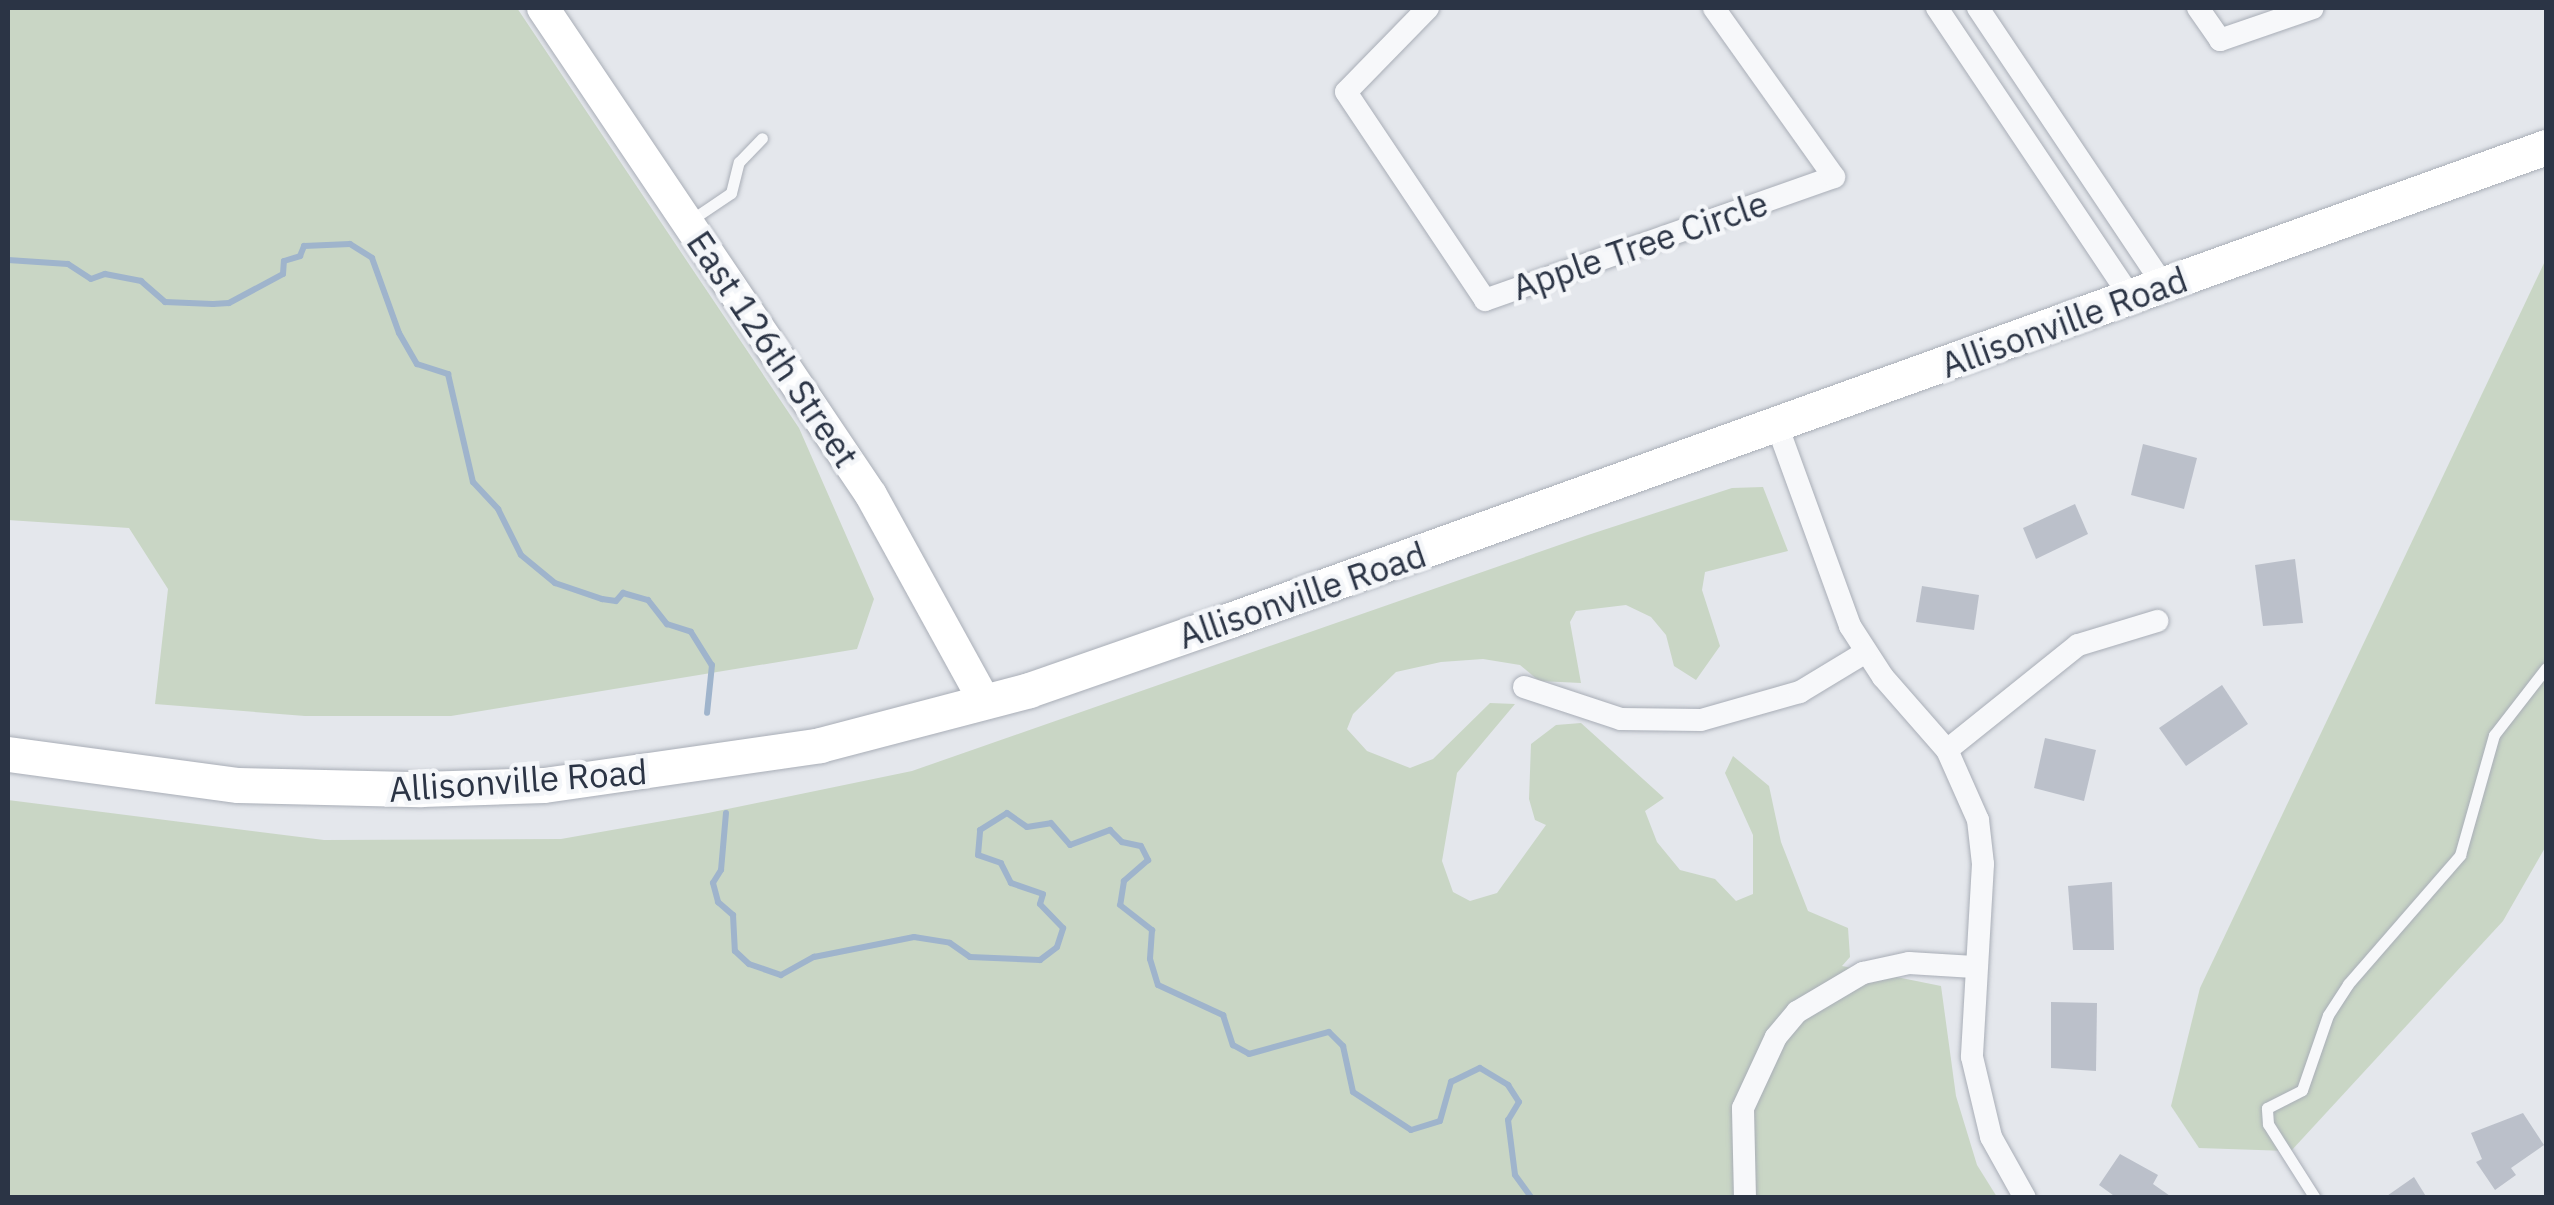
<!DOCTYPE html>
<style>
body{margin:0}
#map{position:relative;width:2554px;height:1205px;overflow:hidden;background:#e4e7ec;font-family:"IBM Plex Sans",sans-serif}
div>[style]{position:absolute}
.green>*{inset:0;background:#c9d6c5}
.stream>*{height:6px;margin:-3px;padding:0 3px;transform-origin:3px;border-radius:3px;background:#9fb4cc}
.building>*{inset:0;background:#bbc0ca}
.roads{filter:drop-shadow(0 0 2px #a9aeb7) drop-shadow(0 0 2px #a9aeb7)}
.lane>*{height:11px;margin:-5.5px;padding:0 5.5px;transform-origin:5.5px;border-radius:5.5px;background:#f7f8fa}
.street>*{height:22px;margin:-11px;padding:0 11px;transform-origin:11px;border-radius:11px;background:#f7f8fa}
.secondary>*{height:32px;margin:-16px;padding:0 16px;transform-origin:16px;border-radius:16px;background:#fff}
.primary>*{height:35px;margin:-17.5px;padding:0 17.5px;transform-origin:17.5px;border-radius:17.5px;background:#fff}
span{translate:-50% -50%;white-space:nowrap;text-align:center;line-height:1.15;-webkit-text-stroke:9px #f4f6f9;paint-order:stroke}
.street-label{font-size:35px;color:#2b3445}
.frame{position:absolute;inset:0;border:10px solid #2b3445;pointer-events:none}
</style>
<div id="map">
<div class="green">
<i style="clip-path:polygon(8px 8px,517px 8px,799px 428px,874px 599px,857px 649px,451px 716px,305px 716px,155px 704px,168px 589px,129px 528px,8px 520px)"></i>
<i style="clip-path:polygon(2546px 259px,2546px 846px,2503px 921px,2291px 1151px,2199px 1148px,2171px 1106px,2200px 988px)"></i>
<i style="clip-path:polygon(1763px 487px,1788px 551px,1705px 572px,1702px 590px,1720px 646px,1696px 680px,1674px 666px,1666px 635px,1651px 617px,1626px 605px,1576px 611px,1570px 622px,1581px 683px,1539px 681px,1520px 665px,1483px 659px,1441px 662px,1396px 672px,1353px 714px,1347px 729px,1367px 751px,1410px 768px,1433px 759px,1490px 703px,1515px 704px,1457px 773px,1442px 861px,1453px 892px,1470px 901px,1497px 893px,1546px 825px,1535px 820px,1529px 799px,1531px 744px,1556px 725px,1581px 723px,1664px 798px,1645px 811px,1657px 842px,1680px 870px,1715px 879px,1736px 901px,1753px 894px,1753px 835px,1725px 773px,1733px 756px,1769px 786px,1781px 842px,1808px 911px,1848px 928px,1850px 957px,1842px 966px,1941px 986px,1956px 1096px,1977px 1165px,1997px 1197px,8px 1197px,8px 800px,324px 840px,561px 839px,708px 813px,912px 771px,1588px 535px,1732px 488px)"></i>
</div>
<div class="stream">
<i style="left:8px;top:260px;width:60px;rotate:3.8deg"></i>
<i style="left:68px;top:264px;width:27px;rotate:33deg"></i>
<i style="left:91px;top:279px;width:15px;rotate:-20deg"></i>
<i style="left:105px;top:274px;width:37px;rotate:11deg"></i>
<i style="left:141px;top:281px;width:32px;rotate:41deg"></i>
<i style="left:165px;top:302px;width:48px;rotate:2.4deg"></i>
<i style="left:213px;top:304px;width:16px;rotate:-4deg"></i>
<i style="left:229px;top:303px;width:61px;rotate:-28.2deg"></i>
<i style="left:283px;top:274px;width:13px;rotate:-86deg"></i>
<i style="left:284px;top:261px;width:17px;rotate:-17deg"></i>
<i style="left:300px;top:256px;width:11px;rotate:-68deg"></i>
<i style="left:304px;top:246px;width:46px;rotate:-2.5deg"></i>
<i style="left:350px;top:244px;width:26px;rotate:32deg"></i>
<i style="left:372px;top:258px;width:80px;rotate:70.2deg"></i>
<i style="left:399px;top:333px;width:36px;rotate:60deg"></i>
<i style="left:417px;top:364px;width:33px;rotate:18deg"></i>
<i style="left:448px;top:374px;width:111px;rotate:77deg"></i>
<i style="left:473px;top:482px;width:37px;rotate:47deg"></i>
<i style="left:498px;top:509px;width:51px;rotate:63.4deg"></i>
<i style="left:521px;top:555px;width:44px;rotate:39.5deg"></i>
<i style="left:555px;top:583px;width:50px;rotate:18.8deg"></i>
<i style="left:602px;top:599px;width:14px;rotate:8deg"></i>
<i style="left:616px;top:601px;width:11px;rotate:-49deg"></i>
<i style="left:623px;top:593px;width:26px;rotate:16deg"></i>
<i style="left:648px;top:600px;width:31px;rotate:52deg"></i>
<i style="left:667px;top:624px;width:25px;rotate:18deg"></i>
<i style="left:691px;top:632px;width:39px;rotate:58deg"></i>
<i style="left:712px;top:665px;width:48px;rotate:95.9deg"></i>
<i style="left:726px;top:813px;width:57px;rotate:95deg"></i>
<i style="left:721px;top:870px;width:15px;rotate:122deg"></i>
<i style="left:713px;top:883px;width:20px;rotate:75deg"></i>
<i style="left:718px;top:902px;width:20px;rotate:41deg"></i>
<i style="left:733px;top:915px;width:36px;rotate:87deg"></i>
<i style="left:735px;top:951px;width:19px;rotate:43deg"></i>
<i style="left:749px;top:964px;width:34px;rotate:19deg"></i>
<i style="left:781px;top:975px;width:38px;rotate:-29deg"></i>
<i style="left:814px;top:957px;width:102px;rotate:-11.3deg"></i>
<i style="left:914px;top:937px;width:36px;rotate:9deg"></i>
<i style="left:950px;top:943px;width:24px;rotate:35deg"></i>
<i style="left:970px;top:957px;width:70px;rotate:2.5deg"></i>
<i style="left:1040px;top:960px;width:21px;rotate:-37deg"></i>
<i style="left:1057px;top:947px;width:20px;rotate:-72deg"></i>
<i style="left:1063px;top:928px;width:33px;rotate:-134deg"></i>
<i style="left:1040px;top:904px;width:10px;rotate:-73deg"></i>
<i style="left:1043px;top:894px;width:34px;rotate:-161deg"></i>
<i style="left:1011px;top:883px;width:22px;rotate:-117deg"></i>
<i style="left:1001px;top:863px;width:24px;rotate:-161deg"></i>
<i style="left:978px;top:855px;width:25px;rotate:-85deg"></i>
<i style="left:980px;top:830px;width:32px;rotate:-32deg"></i>
<i style="left:1007px;top:813px;width:24px;rotate:35deg"></i>
<i style="left:1027px;top:827px;width:24px;rotate:-9deg"></i>
<i style="left:1051px;top:823px;width:29px;rotate:49deg"></i>
<i style="left:1070px;top:845px;width:43px;rotate:-20.6deg"></i>
<i style="left:1110px;top:830px;width:17px;rotate:45deg"></i>
<i style="left:1122px;top:842px;width:19px;rotate:12deg"></i>
<i style="left:1141px;top:846px;width:16px;rotate:63deg"></i>
<i style="left:1148px;top:860px;width:32px;rotate:139deg"></i>
<i style="left:1124px;top:881px;width:24px;rotate:99deg"></i>
<i style="left:1120px;top:905px;width:41px;rotate:38deg"></i>
<i style="left:1152px;top:930px;width:29px;rotate:94deg"></i>
<i style="left:1150px;top:959px;width:27px;rotate:73deg"></i>
<i style="left:1158px;top:985px;width:72px;rotate:24.8deg"></i>
<i style="left:1223px;top:1015px;width:32px;rotate:72deg"></i>
<i style="left:1233px;top:1045px;width:18px;rotate:29deg"></i>
<i style="left:1249px;top:1054px;width:83px;rotate:-15.4deg"></i>
<i style="left:1329px;top:1032px;width:20px;rotate:45deg"></i>
<i style="left:1343px;top:1046px;width:47px;rotate:77.7deg"></i>
<i style="left:1353px;top:1092px;width:69px;rotate:33.2deg"></i>
<i style="left:1411px;top:1130px;width:30px;rotate:-17deg"></i>
<i style="left:1440px;top:1121px;width:41px;rotate:-74.2deg"></i>
<i style="left:1451px;top:1082px;width:32px;rotate:-26deg"></i>
<i style="left:1480px;top:1068px;width:33px;rotate:31deg"></i>
<i style="left:1508px;top:1085px;width:20px;rotate:57deg"></i>
<i style="left:1519px;top:1102px;width:21px;rotate:121deg"></i>
<i style="left:1508px;top:1120px;width:55px;rotate:82.7deg"></i>
<i style="left:1515px;top:1175px;width:29px;rotate:54deg"></i>
</div>
<div class="building">
<i style="clip-path:polygon(2143px 444px,2197px 458px,2184px 509px,2131px 495px)"></i>
<i style="clip-path:polygon(2075px 504px,2088px 534px,2036px 559px,2023px 528px)"></i>
<i style="clip-path:polygon(2295px 559px,2303px 623px,2263px 626px,2255px 565px)"></i>
<i style="clip-path:polygon(1922px 586px,1979px 595px,1974px 630px,1916px 622px)"></i>
<i style="clip-path:polygon(2222px 685px,2248px 724px,2186px 766px,2159px 728px)"></i>
<i style="clip-path:polygon(2045px 738px,2096px 750px,2084px 801px,2034px 788px)"></i>
<i style="clip-path:polygon(2112px 882px,2114px 950px,2073px 950px,2068px 886px)"></i>
<i style="clip-path:polygon(2051px 1002px,2097px 1003px,2096px 1071px,2051px 1068px)"></i>
<i style="clip-path:polygon(2523px 1113px,2544px 1145px,2511px 1168px,2516px 1175px,2495px 1190px,2476px 1162px,2482px 1159px,2471px 1133px)"></i>
<i style="clip-path:polygon(2120px 1154px,2158px 1175px,2153px 1184px,2173px 1198px,2117px 1198px,2099px 1185px)"></i>
<i style="clip-path:polygon(2414px 1177px,2427px 1198px,2384px 1198px)"></i>
</div>
<div class="roads">
<div class="lane">
<i style="left:691px;top:220px;width:48px;rotate:-34deg"></i>
<i style="left:731px;top:193px;width:32px;rotate:-76deg"></i>
<i style="left:739px;top:162px;width:33px;rotate:-46deg"></i>
<i style="left:2315px;top:1198px;width:88px;rotate:-122.4deg"></i>
<i style="left:2268px;top:1124px;width:16px;rotate:-94deg"></i>
<i style="left:2267px;top:1108px;width:39px;rotate:-27deg"></i>
<i style="left:2302px;top:1090px;width:79px;rotate:-70.9deg"></i>
<i style="left:2328px;top:1015px;width:37px;rotate:-57deg"></i>
<i style="left:2348px;top:984px;width:171px;rotate:-49deg"></i>
<i style="left:2460px;top:855px;width:125px;rotate:-74.2deg"></i>
<i style="left:2494px;top:735px;width:85px;rotate:-52.2deg"></i>
</div>
<div class="street">
<i style="left:1428px;top:8px;width:117px;rotate:134.3deg"></i>
<i style="left:1346px;top:92px;width:250px;rotate:56.2deg"></i>
<i style="left:1485px;top:300px;width:370px;rotate:-19.4deg"></i>
<i style="left:1834px;top:177px;width:207px;rotate:-125.4deg"></i>
<i style="left:1937px;top:8px;width:345px;rotate:56.2deg"></i>
<i style="left:1978px;top:8px;width:332px;rotate:56.2deg"></i>
<i style="left:2198px;top:8px;width:39px;rotate:55deg"></i>
<i style="left:2220px;top:40px;width:98px;rotate:-19deg"></i>
<i style="left:1778px;top:428px;width:211px;rotate:70deg"></i>
<i style="left:1850px;top:626px;width:61px;rotate:57.1deg"></i>
<i style="left:1883px;top:677px;width:97px;rotate:48.8deg"></i>
<i style="left:1947px;top:750px;width:77px;rotate:66.1deg"></i>
<i style="left:1978px;top:820px;width:44px;rotate:83.5deg"></i>
<i style="left:1983px;top:864px;width:193px;rotate:93.3deg"></i>
<i style="left:1972px;top:1057px;width:82px;rotate:76.6deg"></i>
<i style="left:1991px;top:1137px;width:70px;rotate:60.9deg"></i>
<i style="left:1524px;top:687px;width:102px;rotate:18.3deg"></i>
<i style="left:1621px;top:719px;width:80px;rotate:0.7deg"></i>
<i style="left:1701px;top:720px;width:103px;rotate:-15.8deg"></i>
<i style="left:1800px;top:692px;width:77px;rotate:-31.2deg"></i>
<i style="left:1947px;top:750px;width:168px;rotate:-38.7deg"></i>
<i style="left:2078px;top:645px;width:83px;rotate:-16.9deg"></i>
<i style="left:1745px;top:1198px;width:90px;rotate:-91.3deg"></i>
<i style="left:1743px;top:1108px;width:78px;rotate:-65.1deg"></i>
<i style="left:1776px;top:1037px;width:33px;rotate:-50deg"></i>
<i style="left:1797px;top:1012px;width:77px;rotate:-30.6deg"></i>
<i style="left:1863px;top:973px;width:47px;rotate:-12.3deg"></i>
<i style="left:1909px;top:963px;width:65px;rotate:3.5deg"></i>
</div>
<div class="secondary">
<i style="left:543px;top:8px;width:587px;rotate:56.04deg"></i>
<i style="left:871px;top:495px;width:236px;rotate:61.2deg"></i>
</div>
<div class="primary">
<i style="left:8px;top:754px;width:232px;rotate:7.7deg"></i>
<i style="left:238px;top:785px;width:183px;rotate:1.3deg"></i>
<i style="left:421px;top:789px;width:123px;rotate:-1.9deg"></i>
<i style="left:544px;top:785px;width:279px;rotate:-8.2deg"></i>
<i style="left:820px;top:745px;width:216px;rotate:-14.7deg"></i>
<i style="left:1029px;top:690px;width:213px;rotate:-19.2deg"></i>
<i style="left:1230px;top:620px;width:1398px;rotate:-19.77deg"></i>
</div>
</div>
<div class="street-label">
<span style="left:1640px;top:245px;rotate:-19deg">Apple Tree Circle</span>
<span style="left:2064px;top:322px;rotate:-20deg">Allisonville Road</span>
<span style="left:773px;top:349px;rotate:56deg">East 126th Street</span>
<span style="left:1302px;top:595px;rotate:-19deg">Allisonville Road</span>
<span style="left:518px;top:780px;rotate:-4deg">Allisonville Road</span>
</div>
<div class="frame"></div>
</div>
